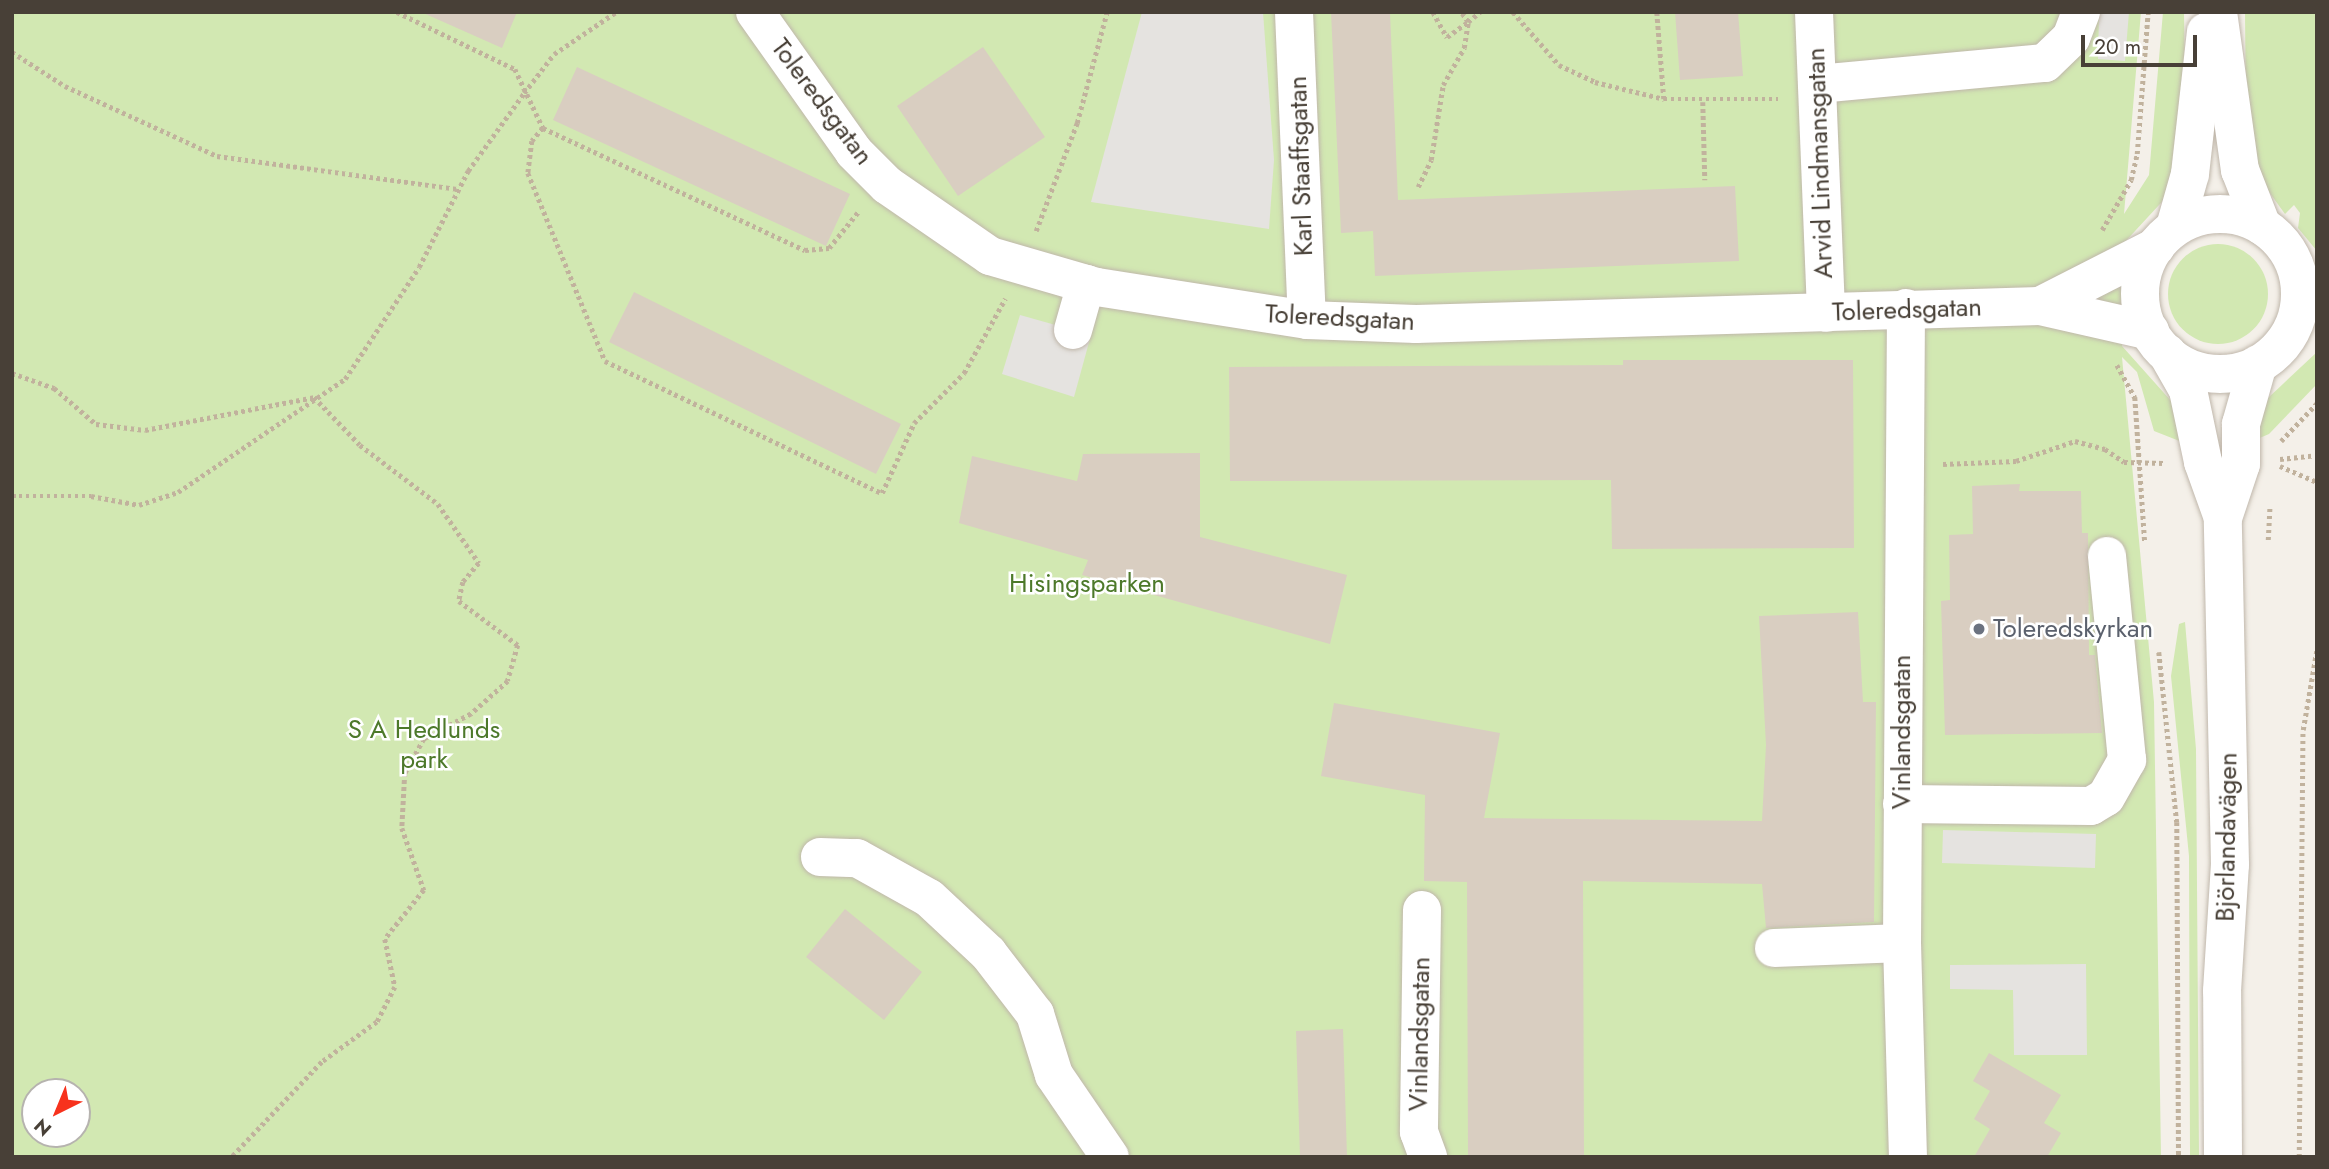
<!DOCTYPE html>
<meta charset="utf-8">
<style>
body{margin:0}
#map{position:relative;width:2329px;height:1169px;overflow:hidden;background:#f4f0e9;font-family:Jost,sans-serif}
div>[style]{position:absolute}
.green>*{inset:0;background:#d2e8b2}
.round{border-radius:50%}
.parking>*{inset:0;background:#e5e3e0}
.building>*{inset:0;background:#d9cec1}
.path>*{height:4.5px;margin-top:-2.25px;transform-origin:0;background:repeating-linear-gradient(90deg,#c1b29d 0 3.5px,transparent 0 7px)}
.roads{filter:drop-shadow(0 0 2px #c0b7ab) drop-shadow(0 0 2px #c0b7ab)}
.minor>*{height:38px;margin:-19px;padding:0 19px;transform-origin:19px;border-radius:19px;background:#fff}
.minor>.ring{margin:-19px;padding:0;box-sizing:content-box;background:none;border:38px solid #fff;border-radius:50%}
.dots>*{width:19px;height:19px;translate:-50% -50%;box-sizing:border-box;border:4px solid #fff;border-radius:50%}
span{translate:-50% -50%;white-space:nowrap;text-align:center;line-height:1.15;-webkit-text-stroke:5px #fff;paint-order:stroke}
.street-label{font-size:26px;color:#484037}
.park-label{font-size:26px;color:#4d792a}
.worship-label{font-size:26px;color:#5b616d}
.left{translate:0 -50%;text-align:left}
.frame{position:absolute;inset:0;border:14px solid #484037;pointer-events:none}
.north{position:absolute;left:21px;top:1078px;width:70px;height:70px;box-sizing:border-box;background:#fff;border:2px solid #b6b3af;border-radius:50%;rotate:223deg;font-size:19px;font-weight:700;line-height:28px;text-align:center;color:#484037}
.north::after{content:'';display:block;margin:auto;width:24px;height:32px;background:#f7321d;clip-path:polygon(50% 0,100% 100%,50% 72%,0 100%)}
.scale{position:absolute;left:2081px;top:35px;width:116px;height:32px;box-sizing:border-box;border:4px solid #484037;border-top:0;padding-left:9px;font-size:21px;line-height:24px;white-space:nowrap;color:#484037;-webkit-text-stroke:5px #fff;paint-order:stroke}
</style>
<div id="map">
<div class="green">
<i style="clip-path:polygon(evenodd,12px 12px,2141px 12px,2124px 214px,2149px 175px,2163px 12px,2184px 12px,2185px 80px,2172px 191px,2123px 244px,2122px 346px,2172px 402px,2182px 442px,2154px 431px,2137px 372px,2122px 357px,2154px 702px,2161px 1157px,12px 1157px,12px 12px,35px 1092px,77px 1092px,77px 1134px,35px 1134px,35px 1092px)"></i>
<i style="clip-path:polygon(2245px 12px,2317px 12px,2317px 251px,2298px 228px,2300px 213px,2294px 205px,2285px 214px,2264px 185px,2246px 124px)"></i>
<i class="round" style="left:2168px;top:244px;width:100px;height:100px"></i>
<i style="clip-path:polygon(2317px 352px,2317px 384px,2269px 434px,2255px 440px,2268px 398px)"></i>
<i style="clip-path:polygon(2185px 622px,2196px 749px,2199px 1157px,2190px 1157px,2189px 856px,2171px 676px,2179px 624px)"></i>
</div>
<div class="parking">
<i style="clip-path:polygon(1142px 12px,1263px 12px,1274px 160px,1269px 229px,1091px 202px)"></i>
<i style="clip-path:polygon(2099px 12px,2129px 12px,2125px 61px,2098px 59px)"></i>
<i style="clip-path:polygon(1020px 315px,1091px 335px,1074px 397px,1002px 374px)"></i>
<i style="clip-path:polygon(1943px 830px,2096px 834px,2095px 868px,1942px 863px)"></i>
<i style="clip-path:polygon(2086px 964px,2087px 1055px,2014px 1055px,2013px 990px,1950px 989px,1950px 965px)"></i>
</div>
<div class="building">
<i style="clip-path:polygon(421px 12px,517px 12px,502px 48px)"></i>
<i style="clip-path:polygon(1331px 12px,1390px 12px,1398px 200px,1735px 186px,1739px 261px,1375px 276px,1373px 231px,1341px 233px)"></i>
<i style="clip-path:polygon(1675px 12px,1738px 12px,1743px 76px,1680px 80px)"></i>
<i style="clip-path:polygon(983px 47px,1045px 137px,958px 196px,897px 106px)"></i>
<i style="clip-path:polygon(577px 67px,850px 194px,826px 246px,553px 120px)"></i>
<i style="clip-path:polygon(634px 292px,901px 424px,876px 474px,609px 342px)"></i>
<i style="clip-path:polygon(1623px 360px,1853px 360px,1854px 548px,1612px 549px,1611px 480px,1230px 481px,1229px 367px,1623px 365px)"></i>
<i style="clip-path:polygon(1200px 453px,1200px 537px,1347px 575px,1330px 644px,1082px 575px,1088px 560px,959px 523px,972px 456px,1077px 481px,1083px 454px)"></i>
<i style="clip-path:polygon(2020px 484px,2019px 491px,2081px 491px,2082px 533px,2088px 533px,2089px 655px,2095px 655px,2102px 733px,1945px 735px,1941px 601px,1950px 600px,1949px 535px,1973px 534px,1972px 486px)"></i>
<i style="clip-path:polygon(1858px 612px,1863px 702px,1876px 702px,1874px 922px,1766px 928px,1762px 884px,1583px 881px,1584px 1157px,1468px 1157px,1467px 882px,1424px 881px,1425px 795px,1321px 776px,1334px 703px,1500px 733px,1484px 818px,1762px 821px,1766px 745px,1759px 616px)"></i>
<i style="clip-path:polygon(845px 909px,922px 972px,884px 1020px,806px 957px)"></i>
<i style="clip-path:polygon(1343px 1029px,1347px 1157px,1300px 1157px,1296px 1031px)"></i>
<i style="clip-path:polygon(1989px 1053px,2061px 1095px,2044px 1123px,2061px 1133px,2047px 1157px,1974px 1157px,1990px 1129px,1974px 1119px,1990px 1091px,1973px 1081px)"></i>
</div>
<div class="path">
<i style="left:397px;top:12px;width:131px;rotate:25.8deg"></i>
<i style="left:515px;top:69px;width:65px;rotate:64.6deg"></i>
<i style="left:543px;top:128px;width:289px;rotate:25deg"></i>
<i style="left:805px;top:250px;width:24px;rotate:-5deg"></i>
<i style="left:829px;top:248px;width:46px;rotate:-51.1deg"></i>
<i style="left:1433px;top:12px;width:29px;rotate:61deg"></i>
<i style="left:1447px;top:37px;width:26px;rotate:-36deg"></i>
<i style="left:1468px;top:22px;width:12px;rotate:-125deg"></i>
<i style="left:1513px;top:12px;width:70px;rotate:49deg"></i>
<i style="left:1559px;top:65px;width:40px;rotate:25deg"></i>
<i style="left:1595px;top:82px;width:71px;rotate:13.8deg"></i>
<i style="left:1664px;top:99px;width:114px"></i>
<i style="left:1657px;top:12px;width:87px;rotate:85.4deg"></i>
<i style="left:12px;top:52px;width:63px;rotate:32.7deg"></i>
<i style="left:65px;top:86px;width:167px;rotate:24.7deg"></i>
<i style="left:217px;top:156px;width:244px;rotate:7.8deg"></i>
<i style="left:1703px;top:102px;width:78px;rotate:88.5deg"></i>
<i style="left:543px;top:128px;width:17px;rotate:130deg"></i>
<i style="left:532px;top:141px;width:32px;rotate:97deg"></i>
<i style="left:528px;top:173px;width:203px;rotate:67.7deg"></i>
<i style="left:605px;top:361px;width:307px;rotate:25.5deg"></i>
<i style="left:882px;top:493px;width:77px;rotate:-65.4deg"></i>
<i style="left:914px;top:423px;width:71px;rotate:-45deg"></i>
<i style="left:964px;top:373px;width:85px;rotate:-61deg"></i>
<i style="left:1418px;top:187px;width:30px;rotate:-64deg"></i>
<i style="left:1431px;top:160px;width:76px;rotate:-80.9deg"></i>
<i style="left:1443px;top:85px;width:43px;rotate:-60.4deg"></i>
<i style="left:1464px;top:48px;width:26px;rotate:-81deg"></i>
<i style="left:1468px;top:22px;width:16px;rotate:-40deg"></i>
<i style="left:2102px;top:230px;width:58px;rotate:-59.9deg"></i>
<i style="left:2131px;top:180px;width:27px;rotate:-77deg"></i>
<i style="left:2137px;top:154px;width:142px;rotate:-85.6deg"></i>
<i style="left:1036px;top:231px;width:116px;rotate:-69.2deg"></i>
<i style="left:1077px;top:123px;width:115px;rotate:-74.9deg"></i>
<i style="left:2117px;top:365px;width:37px;rotate:61deg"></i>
<i style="left:2135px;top:397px;width:146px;rotate:86.1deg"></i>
<i style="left:12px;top:373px;width:45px;rotate:19.7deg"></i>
<i style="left:54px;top:388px;width:55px;rotate:40.6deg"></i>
<i style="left:96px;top:424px;width:49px;rotate:7deg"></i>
<i style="left:145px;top:430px;width:172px;rotate:-11deg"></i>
<i style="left:314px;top:397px;width:66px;rotate:46.2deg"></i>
<i style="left:360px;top:445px;width:98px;rotate:37.1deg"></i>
<i style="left:438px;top:504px;width:72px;rotate:55.2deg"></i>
<i style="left:479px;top:563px;width:25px;rotate:130deg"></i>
<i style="left:463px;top:582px;width:19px;rotate:102deg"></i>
<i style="left:459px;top:601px;width:74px;rotate:36.7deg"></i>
<i style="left:518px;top:645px;width:37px;rotate:106deg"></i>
<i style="left:508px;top:681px;width:50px;rotate:138.3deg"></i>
<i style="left:471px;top:714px;width:53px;rotate:152deg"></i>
<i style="left:424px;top:739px;width:39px;rotate:119deg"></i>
<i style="left:405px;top:773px;width:55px;rotate:93.1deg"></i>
<i style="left:402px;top:828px;width:66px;rotate:70.5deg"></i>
<i style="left:424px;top:890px;width:63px;rotate:128.5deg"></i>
<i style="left:385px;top:939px;width:49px;rotate:78.2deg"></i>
<i style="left:395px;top:987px;width:39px;rotate:117deg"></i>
<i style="left:377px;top:1022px;width:68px;rotate:144deg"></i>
<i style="left:322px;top:1062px;width:131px;rotate:133.5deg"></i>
<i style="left:2281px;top:441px;width:52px;rotate:-46.5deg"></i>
<i style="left:2280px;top:459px;width:37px;rotate:-6deg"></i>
<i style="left:1943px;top:464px;width:73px;rotate:-2.4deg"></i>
<i style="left:2016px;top:461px;width:62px;rotate:-18.7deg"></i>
<i style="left:2075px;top:441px;width:31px;rotate:15deg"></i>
<i style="left:2105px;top:449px;width:23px;rotate:34deg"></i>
<i style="left:2124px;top:462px;width:40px;rotate:1.4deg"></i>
<i style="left:2280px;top:466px;width:40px;rotate:23.4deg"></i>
<i style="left:12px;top:496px;width:79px"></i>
<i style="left:91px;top:496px;width:49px;rotate:10.6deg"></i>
<i style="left:139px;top:505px;width:41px;rotate:-18.4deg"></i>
<i style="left:178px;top:492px;width:202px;rotate:-34.1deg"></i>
<i style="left:345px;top:379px;width:134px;rotate:-56.5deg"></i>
<i style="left:419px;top:267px;width:108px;rotate:-63deg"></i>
<i style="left:468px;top:171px;width:96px;rotate:-54.3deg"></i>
<i style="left:524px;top:93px;width:49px;rotate:-52.4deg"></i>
<i style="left:554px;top:54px;width:75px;rotate:-34.1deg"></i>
<i style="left:2268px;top:540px;width:33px;rotate:-87deg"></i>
<i style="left:2159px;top:652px;width:171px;rotate:84deg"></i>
<i style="left:2177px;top:822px;width:335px;rotate:89.7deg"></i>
<i style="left:2299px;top:1157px;width:427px;rotate:-89.5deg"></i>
<i style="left:2303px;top:730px;width:83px;rotate:-80.3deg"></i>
</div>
<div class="roads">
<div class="minor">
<i style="left:755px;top:12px;width:171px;rotate:54.7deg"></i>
<i style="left:854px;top:152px;width:47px;rotate:45deg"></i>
<i style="left:887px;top:185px;width:125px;rotate:34.6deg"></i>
<i style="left:990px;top:256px;width:111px;rotate:16.2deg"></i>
<i style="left:1097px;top:287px;width:213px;rotate:8.9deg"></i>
<i style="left:1307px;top:320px;width:109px;rotate:2.1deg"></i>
<i style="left:1416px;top:324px;width:624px;rotate:-1.65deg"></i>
<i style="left:2040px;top:306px;width:113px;rotate:12.8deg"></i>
<i style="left:1294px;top:12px;width:308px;rotate:87.6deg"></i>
<i style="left:1814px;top:12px;width:301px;rotate:87.7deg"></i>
<i style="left:2218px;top:12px;width:160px;rotate:82.1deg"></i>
<i style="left:2240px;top:170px;width:60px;rotate:68.6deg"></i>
<i style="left:1818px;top:84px;width:228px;rotate:-5.3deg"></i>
<i style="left:2045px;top:63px;width:36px;rotate:-44deg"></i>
<i style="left:2071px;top:38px;width:28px;rotate:-69deg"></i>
<i class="ring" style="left:2140px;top:214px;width:122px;height:122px"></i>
<i style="left:2175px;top:227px;width:55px;rotate:-74.2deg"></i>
<i style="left:2190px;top:174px;width:143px;rotate:-83.6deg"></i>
<i style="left:2040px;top:306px;width:130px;rotate:-27deg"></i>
<i style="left:1906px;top:308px;width:635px;rotate:90.36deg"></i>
<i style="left:1902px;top:943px;width:214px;rotate:88.4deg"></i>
<i style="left:1073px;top:330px;width:48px;rotate:-74.2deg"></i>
<i style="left:2167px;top:353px;width:43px;rotate:60.4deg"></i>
<i style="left:2188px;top:390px;width:74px;rotate:78.2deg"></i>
<i style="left:2203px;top:462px;width:59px;rotate:70.3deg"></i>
<i style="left:1902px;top:804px;width:189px;rotate:0.6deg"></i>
<i style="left:2091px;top:806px;width:17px;rotate:-31deg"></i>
<i style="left:2106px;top:797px;width:43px;rotate:-60.4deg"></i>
<i style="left:2127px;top:760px;width:205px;rotate:-95.6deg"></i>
<i style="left:820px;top:857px;width:37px;rotate:2deg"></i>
<i style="left:857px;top:858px;width:82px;rotate:29.1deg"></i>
<i style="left:929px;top:898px;width:81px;rotate:43deg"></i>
<i style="left:988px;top:953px;width:77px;rotate:52.4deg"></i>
<i style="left:1035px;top:1014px;width:64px;rotate:72.7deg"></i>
<i style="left:1054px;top:1075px;width:99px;rotate:55.7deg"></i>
<i style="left:1422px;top:910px;width:222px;rotate:90.8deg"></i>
<i style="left:1419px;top:1132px;width:27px;rotate:70deg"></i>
<i style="left:1774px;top:948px;width:128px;rotate:-2.2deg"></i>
<i style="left:2223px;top:1157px;width:166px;rotate:-90.3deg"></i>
<i style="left:2222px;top:991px;width:126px;rotate:-86.4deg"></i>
<i style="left:2230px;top:865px;width:347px;rotate:-91.2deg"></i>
<i style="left:2223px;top:518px;width:57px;rotate:-71.6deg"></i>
<i style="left:2241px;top:464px;width:40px;rotate:-90deg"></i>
<i style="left:2241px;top:424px;width:62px;rotate:-74.2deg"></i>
</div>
</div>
<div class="dots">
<i style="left:1979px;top:629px;background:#6b7280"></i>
</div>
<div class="street-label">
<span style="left:822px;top:102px;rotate:53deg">Toleredsgatan</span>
<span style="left:1820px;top:163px;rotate:-92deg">Arvid Lindmansgatan</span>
<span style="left:1301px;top:166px;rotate:-92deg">Karl Staaffsgatan</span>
<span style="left:1907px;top:310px;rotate:-2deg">Toleredsgatan</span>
<span style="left:1340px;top:318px;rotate:3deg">Toleredsgatan</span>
<span style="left:1902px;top:732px;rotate:-90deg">Vinlandsgatan</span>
<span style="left:2227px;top:837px;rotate:-89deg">Björlandavägen</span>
<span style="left:1420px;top:1034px;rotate:-89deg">Vinlandsgatan</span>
</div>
<div class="park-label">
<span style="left:1087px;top:584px">Hisingsparken</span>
<span style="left:424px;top:745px">S A Hedlunds<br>park</span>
</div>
<div class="worship-label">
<span class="left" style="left:1993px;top:629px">Toleredskyrkan</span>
</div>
<div class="frame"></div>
<div class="north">N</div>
<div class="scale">20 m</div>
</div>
